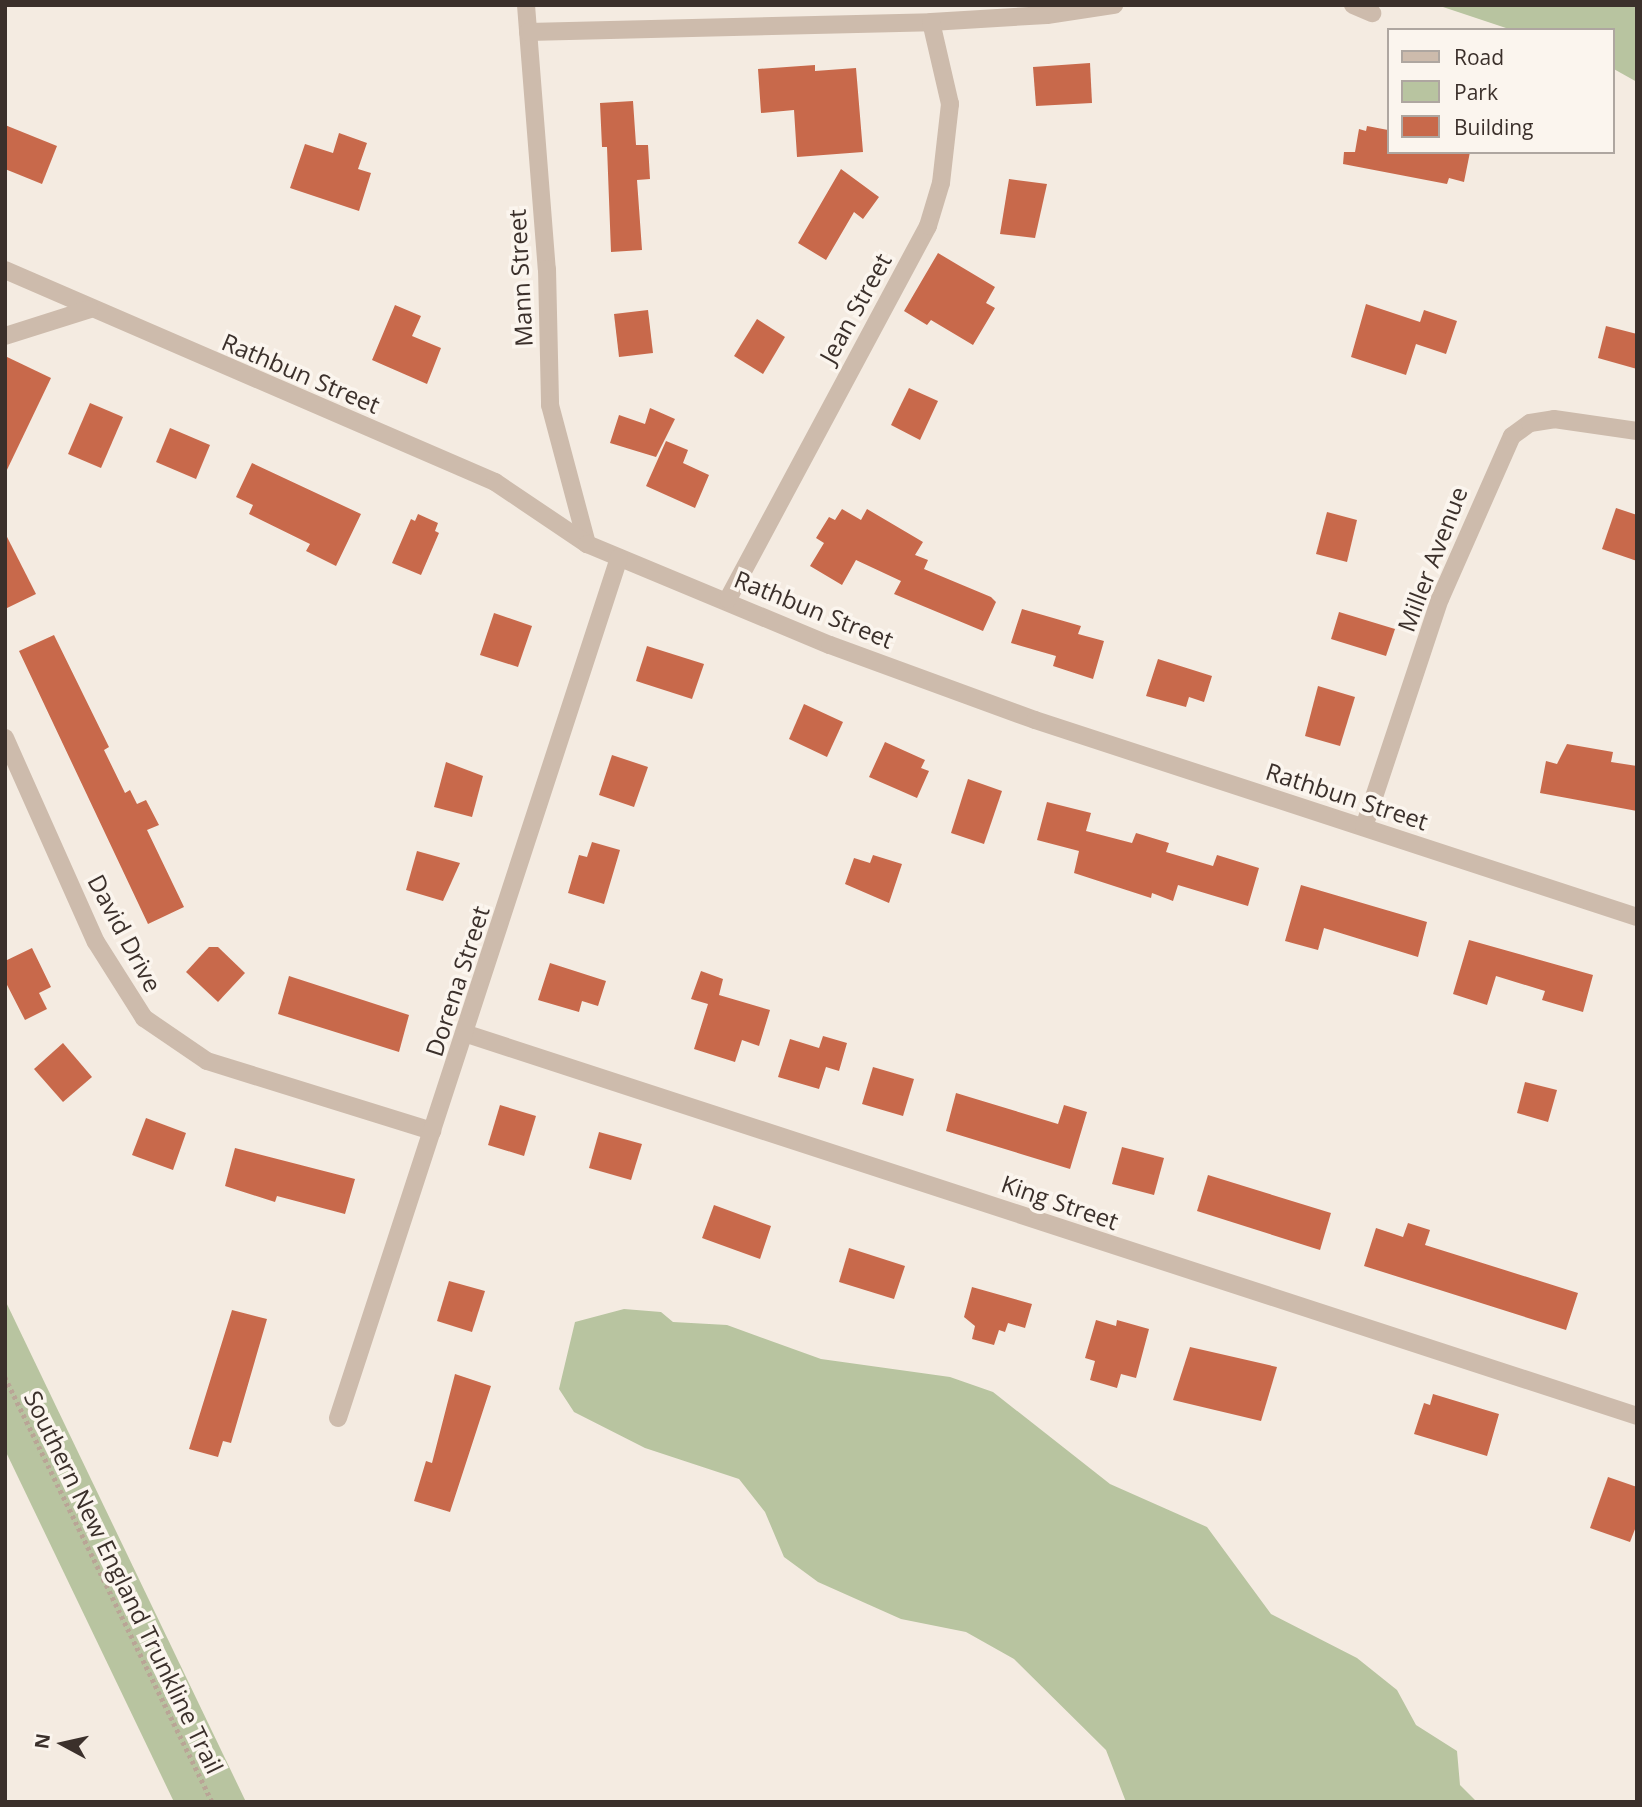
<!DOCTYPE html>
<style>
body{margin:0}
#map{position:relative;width:1642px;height:1807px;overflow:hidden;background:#f4ebe1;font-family:"Open Sans",sans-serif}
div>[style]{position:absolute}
.green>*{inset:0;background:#b8c4a0}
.building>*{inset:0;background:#c8694b}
.path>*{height:4.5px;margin-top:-2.25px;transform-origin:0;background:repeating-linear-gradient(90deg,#b9a596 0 3.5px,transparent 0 7px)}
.minor>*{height:18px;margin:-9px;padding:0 9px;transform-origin:9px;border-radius:9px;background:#cdbbac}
span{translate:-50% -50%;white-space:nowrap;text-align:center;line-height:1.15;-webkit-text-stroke:7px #fbf5ee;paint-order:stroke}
.street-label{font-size:24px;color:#3b302b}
.frame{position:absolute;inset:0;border:7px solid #3b302b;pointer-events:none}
.legend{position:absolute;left:1387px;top:28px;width:228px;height:126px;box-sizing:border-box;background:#fbf5ee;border:2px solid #aea6a0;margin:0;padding:9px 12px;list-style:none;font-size:21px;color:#3b302b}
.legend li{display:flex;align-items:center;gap:14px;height:35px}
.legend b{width:35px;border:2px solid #aea6a0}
.north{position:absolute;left:28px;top:1709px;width:70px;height:70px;-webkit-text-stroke:5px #fbf5ee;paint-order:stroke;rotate:278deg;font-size:19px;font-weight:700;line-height:28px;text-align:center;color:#3b302b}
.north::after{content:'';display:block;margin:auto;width:24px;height:32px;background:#3b302b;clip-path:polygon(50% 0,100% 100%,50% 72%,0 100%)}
</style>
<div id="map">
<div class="green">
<i style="clip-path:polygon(1437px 5px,1637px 5px,1637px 82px,1612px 68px,1612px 30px,1512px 30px)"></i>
<i style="clip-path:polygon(5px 1300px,246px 1802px,174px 1802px,5px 1450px)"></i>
<i style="clip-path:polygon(624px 1309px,661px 1312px,673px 1322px,727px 1325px,821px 1359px,950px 1377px,993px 1392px,1110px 1484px,1207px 1527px,1271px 1614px,1357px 1658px,1397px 1690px,1416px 1725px,1457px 1751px,1460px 1785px,1477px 1802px,1126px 1802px,1106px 1750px,1014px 1659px,966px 1632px,901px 1619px,818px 1582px,784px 1557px,765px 1512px,739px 1479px,645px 1448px,574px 1412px,559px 1389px,575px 1322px)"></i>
</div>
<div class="building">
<i style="clip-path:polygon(1090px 63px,1092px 103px,1036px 106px,1033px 67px)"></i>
<i style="clip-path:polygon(815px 65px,815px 71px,856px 68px,863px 152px,797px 157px,794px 110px,761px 113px,758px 69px)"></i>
<i style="clip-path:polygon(633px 101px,636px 145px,648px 145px,650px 179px,637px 180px,642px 250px,611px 252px,607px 147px,602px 147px,600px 103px)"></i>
<i style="clip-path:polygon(5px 125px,57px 146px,42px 184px,5px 169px)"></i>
<i style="clip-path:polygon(1367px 126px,1388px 130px,1388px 152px,1470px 152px,1464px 182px,1449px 178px,1447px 184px,1343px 164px,1344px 152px,1355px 152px,1359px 129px,1366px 131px)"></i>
<i style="clip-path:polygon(339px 133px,367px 143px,358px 169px,371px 173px,359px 211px,290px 188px,305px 144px,333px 153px)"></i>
<i style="clip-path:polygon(841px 169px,879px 197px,863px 219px,854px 212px,826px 260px,798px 243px)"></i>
<i style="clip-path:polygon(1009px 179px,1047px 184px,1035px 238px,1000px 234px)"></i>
<i style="clip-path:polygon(938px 253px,995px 287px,986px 303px,995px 308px,973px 345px,931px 320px,927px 325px,904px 311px)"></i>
<i style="clip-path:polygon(1366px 304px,1420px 322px,1424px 310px,1457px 321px,1446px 354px,1416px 344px,1406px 375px,1351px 357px)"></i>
<i style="clip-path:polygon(395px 305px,421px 316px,412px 336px,441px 348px,427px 384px,372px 360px)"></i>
<i style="clip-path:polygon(648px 310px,653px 353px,619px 357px,614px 314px)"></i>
<i style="clip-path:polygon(757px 319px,785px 337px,763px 374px,734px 356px)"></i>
<i style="clip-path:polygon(1606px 326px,1637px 334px,1637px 369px,1598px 358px)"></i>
<i style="clip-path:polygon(5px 356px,51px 378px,5px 474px)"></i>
<i style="clip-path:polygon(909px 388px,938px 401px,920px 440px,891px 425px)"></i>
<i style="clip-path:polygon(90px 403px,123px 417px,101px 468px,68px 454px)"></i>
<i style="clip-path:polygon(650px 408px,675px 419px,656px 457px,610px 443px,619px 415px,645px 424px)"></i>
<i style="clip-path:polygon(170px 428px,210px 445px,196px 479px,156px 462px)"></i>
<i style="clip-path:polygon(666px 441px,688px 450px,683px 463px,709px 475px,695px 508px,646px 486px)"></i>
<i style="clip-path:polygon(252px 463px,361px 514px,336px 566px,306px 551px,310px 544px,249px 514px,253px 505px,236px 497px)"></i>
<i style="clip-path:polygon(1616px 508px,1637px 515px,1637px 561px,1602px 549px)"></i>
<i style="clip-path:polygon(842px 509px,861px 520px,867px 509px,923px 542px,915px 555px,928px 560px,924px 569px,991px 597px,996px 602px,983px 631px,894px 594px,901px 581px,856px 560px,842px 585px,810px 566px,824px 543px,816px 538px,829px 517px,835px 520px)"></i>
<i style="clip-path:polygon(1327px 512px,1357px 520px,1347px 562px,1316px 554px)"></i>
<i style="clip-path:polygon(418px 514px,438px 523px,435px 531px,439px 533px,421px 575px,392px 563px,411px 519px,415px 521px)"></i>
<i style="clip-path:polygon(5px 533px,36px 594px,5px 609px)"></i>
<i style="clip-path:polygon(1022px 609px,1081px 626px,1078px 634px,1104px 641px,1093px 679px,1053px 666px,1056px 656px,1011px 643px)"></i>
<i style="clip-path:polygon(1339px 612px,1395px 629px,1386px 656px,1331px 639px)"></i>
<i style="clip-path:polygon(494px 613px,532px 626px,518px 667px,480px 655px)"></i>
<i style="clip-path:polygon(54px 635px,109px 747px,104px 750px,125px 793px,130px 790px,137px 804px,146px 800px,159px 825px,147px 830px,184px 907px,148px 924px,19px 651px)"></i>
<i style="clip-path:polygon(647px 646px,704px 664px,692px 699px,636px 681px)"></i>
<i style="clip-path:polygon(1158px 659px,1212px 676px,1204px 702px,1189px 697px,1186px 707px,1146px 696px)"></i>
<i style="clip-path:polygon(1318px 686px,1355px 697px,1340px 746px,1305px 736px)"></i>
<i style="clip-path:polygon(804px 704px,843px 722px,827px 757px,789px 739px)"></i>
<i style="clip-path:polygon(885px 742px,925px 760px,921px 768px,929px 771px,917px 798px,869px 777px)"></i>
<i style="clip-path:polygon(1567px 744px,1613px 752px,1611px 762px,1637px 766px,1637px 811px,1540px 793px,1546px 761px,1557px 764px)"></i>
<i style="clip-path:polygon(612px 755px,648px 767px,634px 807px,599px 795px)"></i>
<i style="clip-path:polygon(446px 762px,483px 776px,472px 817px,434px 807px)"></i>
<i style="clip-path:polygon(968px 779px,1002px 791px,984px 844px,951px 833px)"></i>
<i style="clip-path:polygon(1047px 802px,1091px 813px,1086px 831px,1132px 843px,1136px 833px,1169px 843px,1166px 852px,1213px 866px,1217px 855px,1259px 868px,1248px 906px,1178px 885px,1173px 901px,1152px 893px,1151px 898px,1074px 873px,1079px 851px,1037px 840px)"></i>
<i style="clip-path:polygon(592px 842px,620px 850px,604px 904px,568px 893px,579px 855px,587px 857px)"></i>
<i style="clip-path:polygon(417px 851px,460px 863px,443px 901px,406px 890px)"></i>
<i style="clip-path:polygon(873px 855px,902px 864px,889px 903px,845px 884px,854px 858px,870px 863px)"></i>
<i style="clip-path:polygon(1301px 885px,1427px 922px,1418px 957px,1324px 928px,1318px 950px,1285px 941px)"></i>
<i style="clip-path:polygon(1469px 940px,1593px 975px,1583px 1012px,1542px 1000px,1545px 991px,1496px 976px,1487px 1005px,1453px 994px)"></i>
<i style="clip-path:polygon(209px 947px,218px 947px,245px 973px,218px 1002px,186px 972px)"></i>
<i style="clip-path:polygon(32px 948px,51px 987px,39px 993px,47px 1009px,25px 1020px,5px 981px,5px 961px)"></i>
<i style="clip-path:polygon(550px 963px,606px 981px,598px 1006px,582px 1001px,579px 1012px,538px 1000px)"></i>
<i style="clip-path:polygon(701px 971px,723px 979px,719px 995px,770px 1010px,759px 1046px,742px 1040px,735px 1062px,694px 1049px,708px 1004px,691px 999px)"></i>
<i style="clip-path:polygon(289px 976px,409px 1015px,399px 1052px,278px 1014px)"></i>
<i style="clip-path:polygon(823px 1036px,847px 1043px,839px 1071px,826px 1067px,819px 1089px,778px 1077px,790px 1039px,819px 1048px)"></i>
<i style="clip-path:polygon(63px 1043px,92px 1077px,63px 1102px,34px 1069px)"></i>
<i style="clip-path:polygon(873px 1067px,914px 1079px,903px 1116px,862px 1104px)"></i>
<i style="clip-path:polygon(1525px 1082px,1557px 1090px,1548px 1122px,1517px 1113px)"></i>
<i style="clip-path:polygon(956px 1093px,1058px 1124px,1064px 1105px,1087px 1112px,1070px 1169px,946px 1131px)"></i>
<i style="clip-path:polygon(500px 1105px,536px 1116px,524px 1156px,488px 1145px)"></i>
<i style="clip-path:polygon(146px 1118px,186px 1133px,173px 1170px,132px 1155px)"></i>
<i style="clip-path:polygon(599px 1132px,642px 1144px,631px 1180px,589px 1168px)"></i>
<i style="clip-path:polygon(1122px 1147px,1164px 1158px,1154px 1195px,1112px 1184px)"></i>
<i style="clip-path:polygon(235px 1148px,355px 1179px,345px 1214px,277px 1196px,275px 1202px,225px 1186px)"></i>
<i style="clip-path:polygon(1208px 1175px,1331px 1213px,1320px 1250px,1197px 1211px)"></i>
<i style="clip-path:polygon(714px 1205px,771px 1226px,760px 1259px,702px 1238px)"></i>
<i style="clip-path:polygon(1408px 1223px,1430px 1230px,1425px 1245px,1578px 1293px,1566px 1330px,1364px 1266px,1376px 1228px,1403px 1237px)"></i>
<i style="clip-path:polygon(849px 1248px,905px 1266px,894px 1299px,839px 1282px)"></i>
<i style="clip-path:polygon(449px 1281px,485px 1291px,472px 1332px,437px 1321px)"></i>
<i style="clip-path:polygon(972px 1287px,1032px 1304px,1025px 1328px,1008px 1323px,1005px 1332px,999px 1330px,994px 1345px,972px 1339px,975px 1326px,964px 1317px)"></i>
<i style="clip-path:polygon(232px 1310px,267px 1319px,231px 1443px,223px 1441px,218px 1457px,189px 1449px)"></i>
<i style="clip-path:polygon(1096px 1320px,1116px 1326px,1117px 1320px,1149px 1329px,1136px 1378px,1121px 1374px,1117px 1388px,1090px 1380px,1095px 1361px,1085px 1358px)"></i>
<i style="clip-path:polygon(1190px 1347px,1277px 1367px,1261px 1421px,1173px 1400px)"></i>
<i style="clip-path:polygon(455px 1374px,491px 1386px,450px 1512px,414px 1501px,426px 1461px,432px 1463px)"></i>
<i style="clip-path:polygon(1433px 1394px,1499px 1414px,1487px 1456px,1414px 1434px,1424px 1403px,1430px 1405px)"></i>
<i style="clip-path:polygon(1608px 1477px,1637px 1487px,1637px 1524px,1630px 1542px,1590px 1528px)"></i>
</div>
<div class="path">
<i style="left:5px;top:1377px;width:473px;rotate:64deg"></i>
</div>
<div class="minor">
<i style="left:526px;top:5px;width:265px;rotate:85.5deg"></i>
<i style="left:547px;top:269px;width:136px;rotate:88.7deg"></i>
<i style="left:550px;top:405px;width:144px;rotate:75.1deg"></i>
<i style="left:1353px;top:5px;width:21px;rotate:23deg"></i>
<i style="left:528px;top:32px;width:403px;rotate:-1.4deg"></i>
<i style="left:931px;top:22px;width:116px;rotate:-3.5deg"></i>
<i style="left:1047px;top:15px;width:68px;rotate:-8.5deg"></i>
<i style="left:5px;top:270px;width:534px;rotate:23.4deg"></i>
<i style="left:495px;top:482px;width:111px;rotate:34deg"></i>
<i style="left:587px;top:544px;width:263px;rotate:22.6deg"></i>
<i style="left:830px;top:645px;width:218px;rotate:20.1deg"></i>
<i style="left:1035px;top:720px;width:633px;rotate:18.12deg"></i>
<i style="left:5px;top:336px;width:89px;rotate:-17.6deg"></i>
<i style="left:728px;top:599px;width:423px;rotate:-61.8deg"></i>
<i style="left:928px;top:226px;width:45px;rotate:-73.2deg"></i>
<i style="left:941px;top:183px;width:80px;rotate:-83.5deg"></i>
<i style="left:950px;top:104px;width:84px;rotate:-103deg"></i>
<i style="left:5px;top:738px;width:223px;rotate:66deg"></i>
<i style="left:96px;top:942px;width:90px;rotate:57.7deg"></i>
<i style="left:144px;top:1018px;width:76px;rotate:34.3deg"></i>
<i style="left:207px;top:1061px;width:236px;rotate:17.3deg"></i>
<i style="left:1364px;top:827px;width:240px;rotate:-71.6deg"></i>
<i style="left:1440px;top:599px;width:178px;rotate:-66.2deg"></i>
<i style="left:1512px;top:436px;width:22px;rotate:-36deg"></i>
<i style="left:1530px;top:423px;width:24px;rotate:-9deg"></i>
<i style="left:1554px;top:419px;width:84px;rotate:8.2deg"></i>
<i style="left:467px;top:1034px;width:1231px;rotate:18.08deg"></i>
<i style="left:338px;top:1418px;width:905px;rotate:-71.91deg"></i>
</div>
<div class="street-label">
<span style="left:520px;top:278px;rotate:-93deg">Mann Street</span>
<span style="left:855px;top:308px;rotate:-61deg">Jean Street</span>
<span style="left:301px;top:373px;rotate:23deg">Rathbun Street</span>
<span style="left:1432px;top:559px;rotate:-69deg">Miller Avenue</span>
<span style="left:814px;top:609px;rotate:22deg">Rathbun Street</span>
<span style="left:1347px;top:796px;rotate:18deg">Rathbun Street</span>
<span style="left:125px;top:933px;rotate:62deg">David Drive</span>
<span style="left:457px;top:981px;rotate:-72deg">Dorena Street</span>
<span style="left:1060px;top:1202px;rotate:19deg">King Street</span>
<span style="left:124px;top:1582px;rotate:64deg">Southern New England Trunkline Trail</span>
</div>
<div class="frame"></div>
<ul class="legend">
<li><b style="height:9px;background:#cdbbac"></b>Road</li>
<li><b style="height:19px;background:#b8c4a0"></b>Park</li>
<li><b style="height:19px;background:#c8694b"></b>Building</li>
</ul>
<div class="north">N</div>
</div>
